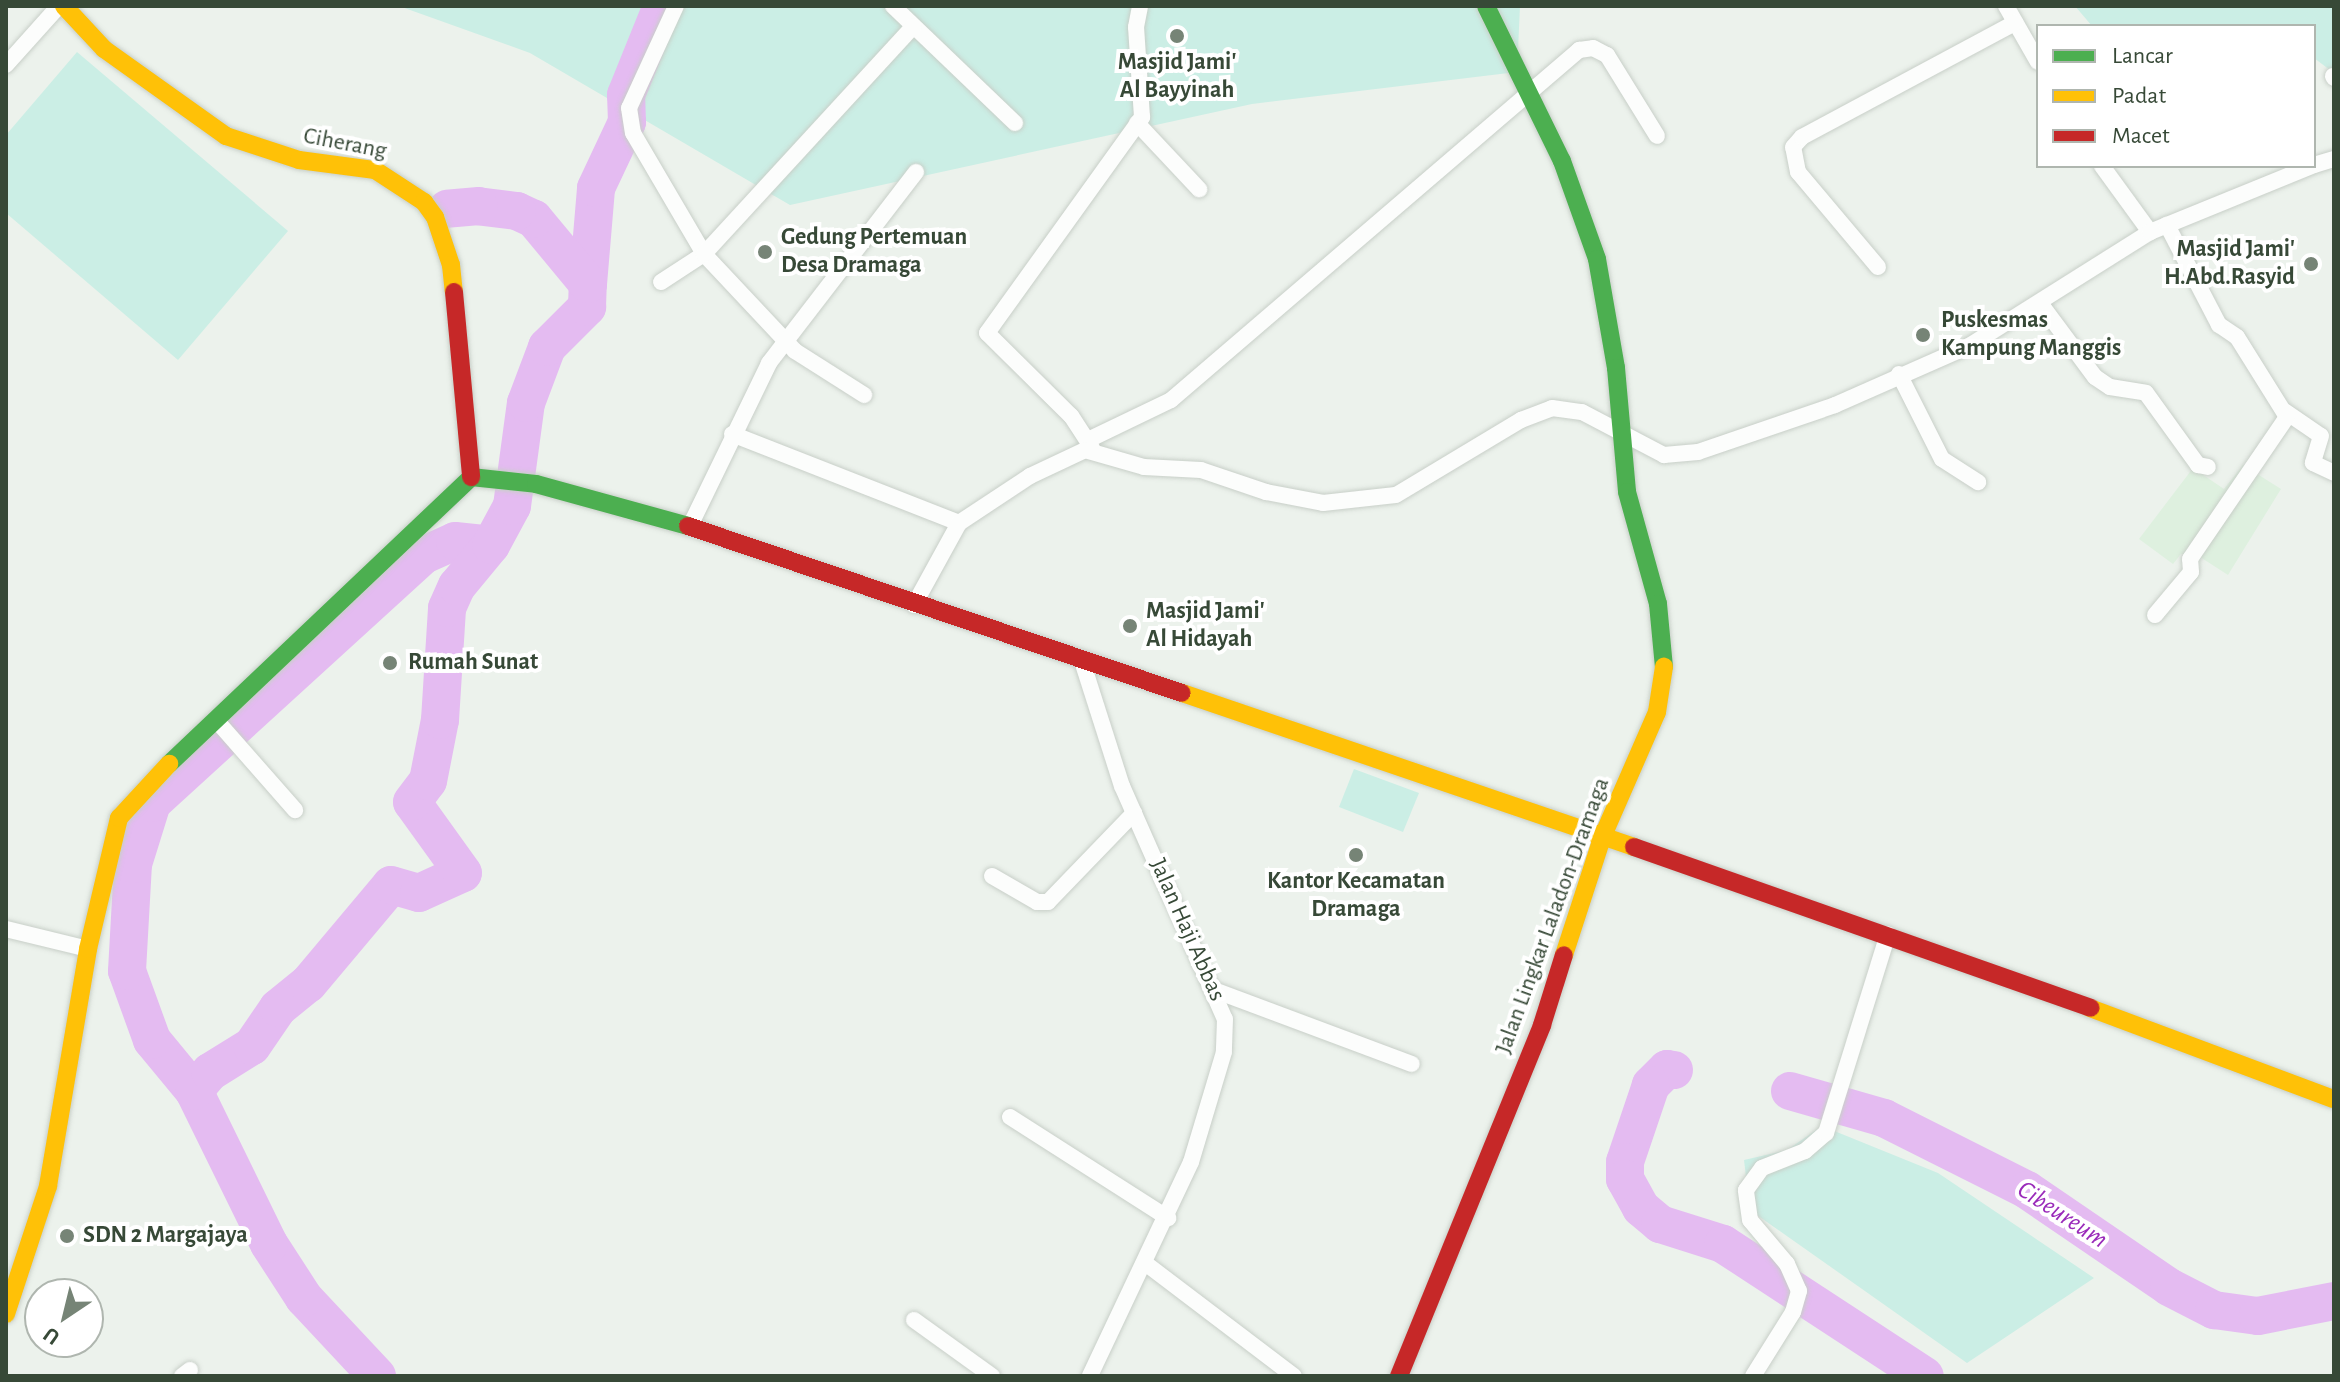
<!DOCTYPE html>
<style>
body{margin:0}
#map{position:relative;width:2340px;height:1382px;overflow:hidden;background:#ecf2ec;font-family:"Alegreya Sans",sans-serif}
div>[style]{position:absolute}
.education>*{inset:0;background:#def0df}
.green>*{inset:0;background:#cbeee5}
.river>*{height:38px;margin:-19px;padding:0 19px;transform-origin:19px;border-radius:19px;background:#e4bbf1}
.roads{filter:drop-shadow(0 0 2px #c8cfc8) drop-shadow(0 0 2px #c8cfc8)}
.street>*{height:16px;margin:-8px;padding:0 8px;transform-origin:8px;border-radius:8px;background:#fcfdfc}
.fast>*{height:18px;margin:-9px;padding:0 9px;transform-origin:9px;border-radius:9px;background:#4caf50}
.slow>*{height:18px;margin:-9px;padding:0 9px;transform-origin:9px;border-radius:9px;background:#ffc107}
.jam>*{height:18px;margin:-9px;padding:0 9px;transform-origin:9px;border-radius:9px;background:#c62828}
.dots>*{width:22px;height:22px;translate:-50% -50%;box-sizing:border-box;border:4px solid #fff;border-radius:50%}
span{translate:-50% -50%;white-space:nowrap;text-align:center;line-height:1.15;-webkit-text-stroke:8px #fff;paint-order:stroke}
.poi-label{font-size:24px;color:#374937;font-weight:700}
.left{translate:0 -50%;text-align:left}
.right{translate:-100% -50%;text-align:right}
.street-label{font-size:24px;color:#374937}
.water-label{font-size:26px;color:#9a2bba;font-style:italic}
.frame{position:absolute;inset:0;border:8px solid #374937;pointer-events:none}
.legend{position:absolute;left:2036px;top:24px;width:280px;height:144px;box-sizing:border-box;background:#fff;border:2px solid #afb6af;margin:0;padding:10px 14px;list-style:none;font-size:24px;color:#374937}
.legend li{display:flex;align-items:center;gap:16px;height:40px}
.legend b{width:40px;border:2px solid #afb6af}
.north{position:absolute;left:24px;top:1278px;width:80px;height:80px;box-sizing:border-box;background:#fff;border:2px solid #afb6af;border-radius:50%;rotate:215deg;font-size:22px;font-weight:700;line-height:32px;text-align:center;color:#374937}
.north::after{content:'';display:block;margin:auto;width:28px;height:36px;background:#768476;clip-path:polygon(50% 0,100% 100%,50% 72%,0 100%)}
</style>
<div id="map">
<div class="education">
<i style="clip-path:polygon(2243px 465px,2281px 489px,2228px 575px,2197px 555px,2181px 554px,2173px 564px,2139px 539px,2193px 468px,2224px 489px)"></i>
</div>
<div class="green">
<i style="clip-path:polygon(399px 6px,1520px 6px,1517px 72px,1252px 104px,790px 205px,530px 53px)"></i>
<i style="clip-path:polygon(2075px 6px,2334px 6px,2334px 73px,2314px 58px,2314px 26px,2092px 26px)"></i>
<i style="clip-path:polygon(77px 52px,288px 231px,178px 360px,6px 213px,6px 135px)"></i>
<i style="clip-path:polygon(1354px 769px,1419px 793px,1403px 832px,1339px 807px)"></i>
<i style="clip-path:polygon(1822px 1126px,1938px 1173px,2094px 1278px,1967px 1363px,1750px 1210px,1744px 1160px,1787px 1150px)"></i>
</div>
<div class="river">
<i style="left:588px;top:284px;width:96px;rotate:-85.2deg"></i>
<i style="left:596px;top:188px;width:73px;rotate:-64.8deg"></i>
<i style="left:627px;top:122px;width:27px;rotate:-92deg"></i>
<i style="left:626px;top:95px;width:96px;rotate:-68deg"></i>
<i style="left:1674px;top:1070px;width:7px;rotate:-172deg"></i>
<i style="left:1667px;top:1069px;width:23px;rotate:135deg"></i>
<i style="left:1651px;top:1085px;width:81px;rotate:108.7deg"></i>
<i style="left:1625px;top:1162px;width:17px;rotate:90deg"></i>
<i style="left:1625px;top:1179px;width:33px;rotate:61deg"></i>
<i style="left:1641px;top:1208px;width:25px;rotate:40deg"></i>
<i style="left:1660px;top:1224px;width:66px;rotate:17.6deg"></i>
<i style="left:1723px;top:1244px;width:241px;rotate:33.2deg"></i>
<i style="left:194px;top:1091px;width:66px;rotate:-129.5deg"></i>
<i style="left:152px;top:1040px;width:73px;rotate:-109.9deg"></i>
<i style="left:127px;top:971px;width:107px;rotate:-86.8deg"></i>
<i style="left:133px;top:864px;width:64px;rotate:-72.7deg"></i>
<i style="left:152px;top:803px;width:368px;rotate:-42.4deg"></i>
<i style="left:424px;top:555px;width:34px;rotate:-24deg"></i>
<i style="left:455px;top:541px;width:36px;rotate:6deg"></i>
<i style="left:1790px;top:1091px;width:98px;rotate:16deg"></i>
<i style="left:1884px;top:1118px;width:160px;rotate:26.7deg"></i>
<i style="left:2027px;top:1190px;width:172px;rotate:34.3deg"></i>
<i style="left:2169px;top:1287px;width:51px;rotate:27.1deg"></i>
<i style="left:2214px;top:1310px;width:44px;rotate:7.8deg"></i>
<i style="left:2258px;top:1316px;width:77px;rotate:-11.2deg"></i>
<i style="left:377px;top:1376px;width:107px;rotate:-133.1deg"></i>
<i style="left:304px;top:1298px;width:64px;rotate:-122.9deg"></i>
<i style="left:269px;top:1244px;width:170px;rotate:-116.1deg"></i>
<i style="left:194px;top:1091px;width:25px;rotate:-50deg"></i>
<i style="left:210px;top:1072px;width:49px;rotate:-31.8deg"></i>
<i style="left:252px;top:1046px;width:46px;rotate:-55.6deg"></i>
<i style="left:278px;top:1008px;width:38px;rotate:-39deg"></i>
<i style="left:308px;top:984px;width:129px;rotate:-50deg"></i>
<i style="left:391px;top:885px;width:29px;rotate:16deg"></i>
<i style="left:419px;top:893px;width:48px;rotate:-24.4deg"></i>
<i style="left:463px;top:873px;width:87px;rotate:-125.7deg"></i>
<i style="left:412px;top:802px;width:26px;rotate:-53deg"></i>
<i style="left:428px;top:781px;width:62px;rotate:-78.9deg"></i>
<i style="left:440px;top:720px;width:112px;rotate:-86.4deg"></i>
<i style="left:447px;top:608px;width:24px;rotate:-66deg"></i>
<i style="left:457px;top:586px;width:53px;rotate:-50.3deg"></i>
<i style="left:491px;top:545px;width:44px;rotate:-61.7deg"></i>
<i style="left:512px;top:506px;width:104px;rotate:-82.3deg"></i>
<i style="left:526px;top:403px;width:60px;rotate:-69.4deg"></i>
<i style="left:547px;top:347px;width:57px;rotate:-45deg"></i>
<i style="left:587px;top:307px;width:23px;rotate:-88deg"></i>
<i style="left:588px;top:284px;width:85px;rotate:-129.7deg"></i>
<i style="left:534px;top:219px;width:19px;rotate:-155deg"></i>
<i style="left:517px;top:211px;width:38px;rotate:-173deg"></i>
<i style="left:479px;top:206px;width:32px;rotate:175deg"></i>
</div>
<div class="roads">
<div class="street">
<i style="left:676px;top:6px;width:112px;rotate:114.7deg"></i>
<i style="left:629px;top:108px;width:25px;rotate:81deg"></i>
<i style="left:633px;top:133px;width:140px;rotate:59.6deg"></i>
<i style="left:704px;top:254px;width:133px;rotate:46.8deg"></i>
<i style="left:795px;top:351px;width:82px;rotate:32.5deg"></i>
<i style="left:893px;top:6px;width:169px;rotate:43.8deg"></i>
<i style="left:2006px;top:6px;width:64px;rotate:60.3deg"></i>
<i style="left:6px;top:65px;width:79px;rotate:-48.1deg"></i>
<i style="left:2333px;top:76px;width:2px;rotate:63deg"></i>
<i style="left:1137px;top:123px;width:91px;rotate:46.8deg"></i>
<i style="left:2314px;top:165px;width:21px;rotate:-17deg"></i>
<i style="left:2102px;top:166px;width:82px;rotate:54deg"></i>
<i style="left:1878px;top:267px;width:124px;rotate:-130.1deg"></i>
<i style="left:1798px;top:172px;width:25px;rotate:-101deg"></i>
<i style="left:1793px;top:147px;width:13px;rotate:-48deg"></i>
<i style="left:1802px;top:137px;width:242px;rotate:-28.2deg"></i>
<i style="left:661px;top:282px;width:51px;rotate:-33.1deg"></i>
<i style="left:704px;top:254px;width:309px;rotate:-47.4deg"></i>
<i style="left:2040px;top:303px;width:92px;rotate:53.4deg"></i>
<i style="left:2095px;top:377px;width:18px;rotate:34deg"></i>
<i style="left:2110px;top:387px;width:36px;rotate:9deg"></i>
<i style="left:2146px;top:393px;width:89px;rotate:54.2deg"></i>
<i style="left:2198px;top:465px;width:10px;rotate:11deg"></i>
<i style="left:1899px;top:374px;width:95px;rotate:63.2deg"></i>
<i style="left:1942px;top:459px;width:43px;rotate:32.6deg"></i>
<i style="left:2286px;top:412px;width:42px;rotate:34.4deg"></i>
<i style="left:2321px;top:436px;width:28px;rotate:107deg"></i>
<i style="left:2313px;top:463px;width:23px;rotate:25deg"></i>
<i style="left:732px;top:434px;width:244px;rotate:21.4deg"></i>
<i style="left:1088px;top:440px;width:92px;rotate:-25.7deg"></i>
<i style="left:1171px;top:400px;width:538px;rotate:-40.62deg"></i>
<i style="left:1579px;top:50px;width:14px;rotate:-8deg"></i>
<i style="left:1593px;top:48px;width:16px;rotate:27deg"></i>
<i style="left:1607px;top:55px;width:95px;rotate:58.3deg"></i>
<i style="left:1092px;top:448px;width:38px;rotate:-123deg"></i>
<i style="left:1071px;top:416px;width:118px;rotate:-135.3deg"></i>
<i style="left:987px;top:333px;width:266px;rotate:-54.3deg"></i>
<i style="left:1142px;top:117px;width:90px;rotate:-93.8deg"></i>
<i style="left:1136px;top:27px;width:21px;rotate:-79deg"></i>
<i style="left:690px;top:526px;width:181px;rotate:-64.1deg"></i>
<i style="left:769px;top:363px;width:241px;rotate:-52.4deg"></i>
<i style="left:914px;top:605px;width:94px;rotate:-61.2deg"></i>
<i style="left:959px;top:523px;width:85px;rotate:-33.5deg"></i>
<i style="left:1030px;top:476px;width:61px;rotate:-25.3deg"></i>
<i style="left:1085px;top:450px;width:61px;rotate:16.1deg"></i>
<i style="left:1144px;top:467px;width:57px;rotate:3deg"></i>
<i style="left:1201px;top:470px;width:69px;rotate:18.7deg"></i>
<i style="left:1266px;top:492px;width:58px;rotate:10.9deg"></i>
<i style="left:1323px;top:503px;width:73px;rotate:-6.3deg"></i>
<i style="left:1396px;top:495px;width:146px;rotate:-31deg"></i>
<i style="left:1521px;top:420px;width:33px;rotate:-21deg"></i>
<i style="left:1552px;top:408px;width:30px;rotate:8deg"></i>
<i style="left:1582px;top:412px;width:93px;rotate:27.7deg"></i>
<i style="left:1664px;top:455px;width:34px;rotate:-5deg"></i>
<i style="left:1698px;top:452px;width:145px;rotate:-18.9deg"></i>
<i style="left:1835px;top:405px;width:146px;rotate:-23.8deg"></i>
<i style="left:1969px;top:346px;width:214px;rotate:-32.2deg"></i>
<i style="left:2150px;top:232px;width:175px;rotate:-22.2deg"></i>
<i style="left:2155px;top:615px;width:56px;rotate:-50.1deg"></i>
<i style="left:2191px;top:572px;width:13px;rotate:-94deg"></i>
<i style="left:2190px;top:559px;width:172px;rotate:-55.7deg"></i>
<i style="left:2287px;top:417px;width:94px;rotate:-122deg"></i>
<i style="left:2237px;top:337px;width:22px;rotate:-146deg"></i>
<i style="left:2219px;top:325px;width:113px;rotate:-117.5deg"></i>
<i style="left:1082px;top:661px;width:131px;rotate:72.3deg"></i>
<i style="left:1122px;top:786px;width:255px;rotate:66.2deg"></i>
<i style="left:1225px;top:1019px;width:33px;rotate:92deg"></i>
<i style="left:1224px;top:1052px;width:115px;rotate:106.7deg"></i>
<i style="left:1191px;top:1162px;width:237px;rotate:115.3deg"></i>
<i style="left:216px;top:720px;width:120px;rotate:48.7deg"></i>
<i style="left:992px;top:876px;width:52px;rotate:30deg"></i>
<i style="left:1037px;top:902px;width:11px"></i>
<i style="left:1048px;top:902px;width:124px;rotate:-46deg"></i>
<i style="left:6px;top:929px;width:84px;rotate:13.7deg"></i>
<i style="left:1214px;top:990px;width:211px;rotate:20.5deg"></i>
<i style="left:1010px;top:1117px;width:188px;rotate:32.6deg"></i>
<i style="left:1145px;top:1263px;width:187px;rotate:37.2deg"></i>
<i style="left:914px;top:1320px;width:96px;rotate:35.7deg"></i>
<i style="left:182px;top:1376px;width:10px;rotate:-37deg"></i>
<i style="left:1753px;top:1376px;width:75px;rotate:-58deg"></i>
<i style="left:1793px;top:1312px;width:22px;rotate:-74deg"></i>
<i style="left:1799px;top:1291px;width:30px;rotate:-114deg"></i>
<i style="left:1787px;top:1264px;width:57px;rotate:-130.1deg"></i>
<i style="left:1750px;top:1220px;width:30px;rotate:-98deg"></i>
<i style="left:1746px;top:1190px;width:27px;rotate:-54deg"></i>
<i style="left:1762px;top:1168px;width:46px;rotate:-21.6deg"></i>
<i style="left:1805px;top:1151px;width:28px;rotate:-41deg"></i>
<i style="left:1826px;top:1133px;width:208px;rotate:-72.7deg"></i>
</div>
<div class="fast">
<i style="left:1486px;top:6px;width:173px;rotate:63.9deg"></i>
<i style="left:1562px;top:161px;width:104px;rotate:70.3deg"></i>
<i style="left:1597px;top:259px;width:111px;rotate:80.1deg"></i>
<i style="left:1616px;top:368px;width:124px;rotate:84.9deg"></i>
<i style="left:1627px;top:492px;width:116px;rotate:74.5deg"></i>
<i style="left:1658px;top:604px;width:63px;rotate:84.6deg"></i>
<i style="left:169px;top:764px;width:417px;rotate:-43.5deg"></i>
<i style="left:471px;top:477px;width:65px;rotate:6.1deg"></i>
<i style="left:536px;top:484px;width:158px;rotate:15.4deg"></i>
</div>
<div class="slow">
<i style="left:64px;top:6px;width:59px;rotate:47.1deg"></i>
<i style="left:104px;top:49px;width:150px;rotate:35.5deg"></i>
<i style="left:226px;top:136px;width:77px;rotate:18.2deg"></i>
<i style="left:299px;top:160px;width:77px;rotate:7.5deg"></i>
<i style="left:375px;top:170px;width:59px;rotate:33.1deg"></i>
<i style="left:424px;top:202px;width:19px;rotate:54deg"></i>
<i style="left:435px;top:217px;width:51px;rotate:71.6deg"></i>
<i style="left:451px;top:265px;width:27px;rotate:84deg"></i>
<i style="left:1182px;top:693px;width:478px;rotate:18.8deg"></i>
<i style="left:1564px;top:955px;width:123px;rotate:-72deg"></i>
<i style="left:1602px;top:838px;width:137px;rotate:-66.4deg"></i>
<i style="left:1657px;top:712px;width:46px;rotate:-81.2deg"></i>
<i style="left:2090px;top:1008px;width:260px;rotate:20.5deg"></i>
<i style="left:6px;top:1314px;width:135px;rotate:-71.8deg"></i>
<i style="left:48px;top:1186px;width:240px;rotate:-80.4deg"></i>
<i style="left:88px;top:949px;width:135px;rotate:-76.7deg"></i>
<i style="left:119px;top:818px;width:74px;rotate:-47.2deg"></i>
</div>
<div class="jam">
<i style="left:454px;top:292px;width:186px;rotate:84.7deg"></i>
<i style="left:688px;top:526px;width:521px;rotate:18.68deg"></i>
<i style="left:1634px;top:847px;width:484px;rotate:19.4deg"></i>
<i style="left:1399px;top:1376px;width:379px;rotate:-67.8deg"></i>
<i style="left:1542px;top:1025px;width:73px;rotate:-72.6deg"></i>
</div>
</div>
<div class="dots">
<i style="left:1177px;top:36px;background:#768476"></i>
<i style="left:765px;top:252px;background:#768476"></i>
<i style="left:2311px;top:264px;background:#768476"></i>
<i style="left:1923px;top:335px;background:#768476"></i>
<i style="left:1130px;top:626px;background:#768476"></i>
<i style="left:390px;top:663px;background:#768476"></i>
<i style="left:1356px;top:855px;background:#768476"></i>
<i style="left:67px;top:1236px;background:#768476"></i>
</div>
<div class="poi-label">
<span style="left:1177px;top:77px">Masjid Jami'<br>Al Bayyinah</span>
<span class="left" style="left:781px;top:252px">Gedung Pertemuan<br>Desa Dramaga</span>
<span class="right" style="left:2295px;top:264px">Masjid Jami'<br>H.Abd.Rasyid</span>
<span class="left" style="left:1941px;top:335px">Puskesmas<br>Kampung Manggis</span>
<span class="left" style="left:1146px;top:626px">Masjid Jami'<br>Al Hidayah</span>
<span class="left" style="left:408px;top:663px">Rumah Sunat</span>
<span style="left:1356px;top:896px">Kantor Kecamatan<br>Dramaga</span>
<span class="left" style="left:83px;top:1236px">SDN 2 Margajaya</span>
</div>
<div class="street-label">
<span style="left:345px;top:144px;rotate:11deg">Ciherang</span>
<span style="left:1553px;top:916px;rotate:-70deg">Jalan Lingkar Laladon-Dramaga</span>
<span style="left:1187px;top:930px;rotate:66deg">Jalan Haji Abbas</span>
</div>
<div class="water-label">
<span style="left:2062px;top:1215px;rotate:33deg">Cibeureum</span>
</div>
<div class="frame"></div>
<ul class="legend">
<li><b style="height:10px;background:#4caf50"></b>Lancar</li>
<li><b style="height:10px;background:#ffc107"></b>Padat</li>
<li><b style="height:10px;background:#c62828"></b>Macet</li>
</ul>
<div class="north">U</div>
</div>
